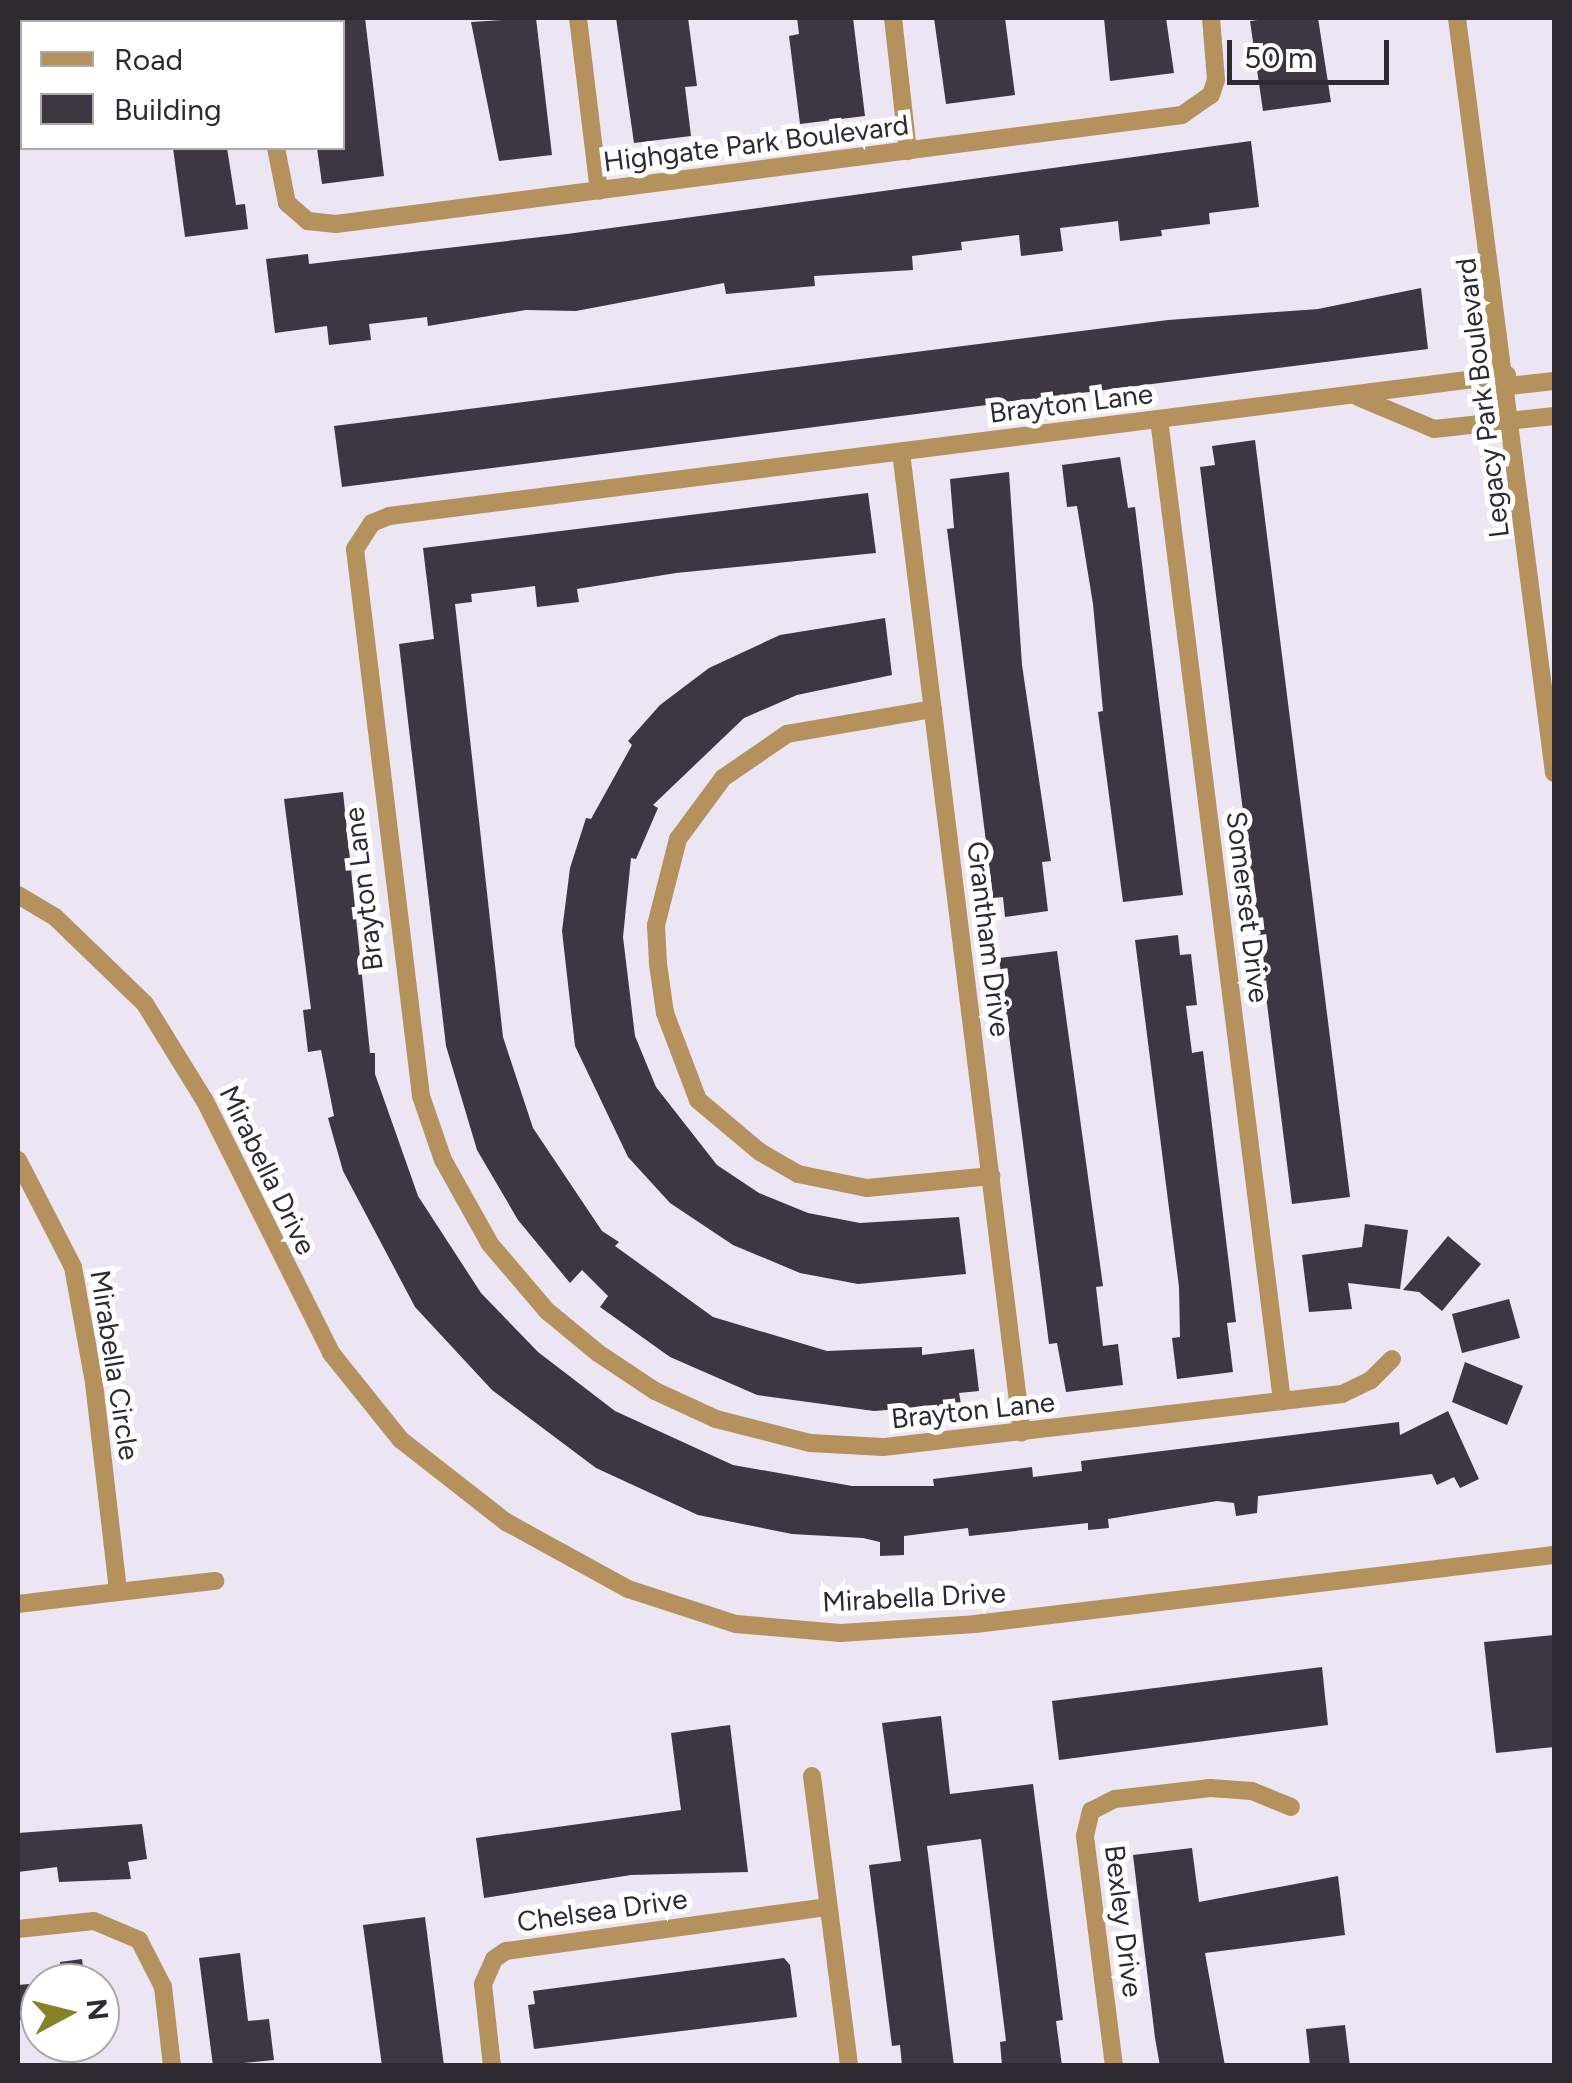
<!DOCTYPE html>
<style>
body{margin:0}
#map{position:relative;width:1572px;height:2083px;overflow:hidden;background:#ebe5f4;font-family:Figtree,sans-serif}
div>[style]{position:absolute}
.building>*{inset:0;background:#3c3743}
.street>*{height:18px;margin:-9px;padding:0 9px;transform-origin:9px;border-radius:9px;background:#b5915e}
span{translate:-50% -50%;white-space:nowrap;text-align:center;line-height:1.15;-webkit-text-stroke:10px #fff;paint-order:stroke}
.street-label{font-size:28px;color:#2d2b31}
.frame{position:absolute;inset:0;border:20px solid #2d2b31;pointer-events:none}
.legend{position:absolute;left:20px;top:20px;width:325px;height:130px;box-sizing:border-box;background:#fff;border:2px solid #abaaad;margin:0;padding:12px 18px;list-style:none;font-size:30px;color:#2d2b31}
.legend li{display:flex;align-items:center;gap:20px;height:50px}
.legend b{width:50px;border:2px solid #abaaad}
.north{position:absolute;left:20px;top:1963px;width:100px;height:100px;box-sizing:border-box;background:#fff;border:2px solid #abaaad;border-radius:50%;rotate:83deg;font-size:28px;font-weight:700;line-height:40px;text-align:center;color:#2d2b31}
.north::after{content:'';display:block;margin:auto;width:35px;height:45px;background:#86822a;clip-path:polygon(50% 0,100% 100%,50% 72%,0 100%)}
.scale{position:absolute;left:1227px;top:40px;width:162px;height:45px;box-sizing:border-box;border:5px solid #2d2b31;border-top:0;padding-left:12px;font-size:30px;line-height:35px;white-space:nowrap;color:#2d2b31;-webkit-text-stroke:8px #fff;paint-order:stroke}
</style>
<div id="map">
<div class="building">
<i style="clip-path:polygon(342px 18px,365px 18px,384px 176px,322px 184px,317px 148px,342px 148px)"></i>
<i style="clip-path:polygon(536px 18px,552px 155px,499px 161px,471px 22px)"></i>
<i style="clip-path:polygon(616px 18px,688px 18px,697px 86px,685px 87px,691px 136px,634px 143px)"></i>
<i style="clip-path:polygon(797px 18px,853px 18px,865px 116px,800px 124px,789px 36px,799px 34px)"></i>
<i style="clip-path:polygon(934px 18px,1005px 18px,1015px 95px,946px 104px)"></i>
<i style="clip-path:polygon(1104px 18px,1166px 18px,1174px 73px,1110px 81px)"></i>
<i style="clip-path:polygon(1275px 18px,1318px 18px,1331px 102px,1263px 111px,1250px 21px)"></i>
<i style="clip-path:polygon(1251px 141px,1259px 207px,1209px 213px,1210px 224px,1161px 230px,1162px 236px,1120px 241px,1118px 221px,1060px 228px,1063px 251px,1021px 256px,1019px 235px,961px 242px,962px 250px,912px 256px,913px 270px,814px 276px,815px 286px,726px 294px,724px 283px,576px 311px,526px 310px,428px 326px,427px 317px,369px 324px,371px 340px,329px 345px,327px 326px,275px 333px,266px 259px,308px 254px,309px 264px,567px 234px)"></i>
<i style="clip-path:polygon(173px 148px,227px 148px,236px 205px,245px 204px,248px 229px,185px 237px)"></i>
<i style="clip-path:polygon(1421px 288px,1428px 349px,342px 487px,334px 426px,1168px 320px,1318px 309px)"></i>
<i style="clip-path:polygon(1255px 440px,1350px 1197px,1292px 1204px,1200px 467px,1215px 465px,1212px 446px)"></i>
<i style="clip-path:polygon(1120px 457px,1128px 508px,1135px 507px,1183px 895px,1123px 902px,1098px 712px,1103px 711px,1093px 604px,1077px 506px,1067px 507px,1062px 465px)"></i>
<i style="clip-path:polygon(1009px 472px,1022px 665px,1051px 861px,1042px 862px,1048px 911px,1005px 917px,1003px 897px,993px 898px,947px 529px,954px 528px,950px 479px)"></i>
<i style="clip-path:polygon(868px 493px,876px 553px,676px 573px,577px 589px,579px 602px,537px 607px,535px 586px,471px 594px,472px 602px,455px 604px,503px 1037px,533px 1128px,602px 1231px,619px 1242px,615px 1246px,713px 1317px,827px 1351px,922px 1347px,922px 1355px,974px 1349px,979px 1391px,959px 1393px,961px 1404px,874px 1411px,757px 1395px,670px 1357px,600px 1307px,608px 1296px,582px 1270px,570px 1283px,518px 1220px,477px 1150px,446px 1046px,399px 644px,434px 639px,423px 548px)"></i>
<i style="clip-path:polygon(885px 618px,892px 675px,797px 695px,744px 718px,653px 805px,658px 808px,636px 859px,631px 858px,623px 937px,635px 1036px,656px 1087px,717px 1165px,759px 1193px,808px 1213px,860px 1223px,959px 1217px,966px 1274px,858px 1284px,800px 1273px,733px 1245px,670px 1203px,628px 1157px,575px 1046px,562px 931px,570px 868px,586px 818px,591px 819px,632px 745px,628px 741px,660px 705px,709px 668px,780px 635px)"></i>
<i style="clip-path:polygon(343px 792px,370px 1053px,375px 1053px,375px 1074px,418px 1196px,481px 1293px,538px 1352px,615px 1411px,733px 1465px,852px 1486px,934px 1486px,933px 1479px,1032px 1467px,1033px 1477px,1082px 1471px,1081px 1461px,1399px 1422px,1400px 1435px,1448px 1411px,1479px 1479px,1460px 1488px,1454px 1477px,1437px 1485px,1432px 1474px,1258px 1496px,1257px 1513px,1236px 1516px,1234px 1503px,1217px 1501px,1108px 1519px,1109px 1528px,1088px 1530px,1088px 1523px,969px 1536px,968px 1528px,904px 1536px,904px 1555px,880px 1556px,880px 1542px,863px 1538px,792px 1534px,698px 1515px,596px 1468px,492px 1390px,415px 1307px,343px 1171px,328px 1118px,334px 1116px,321px 1050px,308px 1052px,303px 1010px,311px 1009px,284px 799px)"></i>
<i style="clip-path:polygon(1178px 935px,1180px 955px,1191px 954px,1197px 1005px,1186px 1006px,1192px 1053px,1203px 1051px,1236px 1322px,1227px 1323px,1233px 1372px,1177px 1379px,1172px 1338px,1180px 1337px,1179px 1287px,1135px 940px)"></i>
<i style="clip-path:polygon(1057px 951px,1103px 1286px,1096px 1287px,1103px 1346px,1118px 1344px,1123px 1385px,1066px 1392px,1057px 1343px,1049px 1344px,999px 958px)"></i>
<i style="clip-path:polygon(1365px 1224px,1408px 1230px,1400px 1289px,1348px 1283px,1352px 1309px,1309px 1312px,1302px 1255px,1362px 1247px)"></i>
<i style="clip-path:polygon(1448px 1236px,1481px 1264px,1442px 1311px,1419px 1292px,1403px 1290px)"></i>
<i style="clip-path:polygon(1509px 1299px,1520px 1338px,1462px 1353px,1452px 1314px)"></i>
<i style="clip-path:polygon(1465px 1362px,1523px 1386px,1507px 1425px,1452px 1402px)"></i>
<i style="clip-path:polygon(1554px 1635px,1554px 1747px,1496px 1753px,1484px 1642px)"></i>
<i style="clip-path:polygon(1322px 1667px,1328px 1725px,1059px 1760px,1052px 1701px)"></i>
<i style="clip-path:polygon(941px 1716px,950px 1794px,1033px 1784px,1063px 2020px,1056px 2021px,1062px 2066px,1002px 2066px,1000px 2042px,1006px 2041px,981px 1839px,927px 1846px,954px 2066px,902px 2066px,900px 2045px,892px 2046px,869px 1865px,901px 1861px,882px 1723px)"></i>
<i style="clip-path:polygon(730px 1725px,748px 1872px,631px 1875px,484px 1898px,476px 1838px,681px 1810px,671px 1733px)"></i>
<i style="clip-path:polygon(142px 1824px,147px 1859px,128px 1862px,131px 1879px,59px 1882px,57px 1867px,18px 1872px,18px 1833px)"></i>
<i style="clip-path:polygon(1192px 1848px,1199px 1902px,1338px 1876px,1345px 1935px,1205px 1953px,1225px 2066px,1160px 2066px,1155px 2038px,1133px 1855px)"></i>
<i style="clip-path:polygon(425px 1917px,444px 2066px,382px 2066px,363px 1925px)"></i>
<i style="clip-path:polygon(240px 1953px,248px 2021px,269px 2019px,274px 2060px,213px 2066px,199px 1958px)"></i>
<i style="clip-path:polygon(784px 1958px,790px 1965px,797px 2017px,534px 2049px,528px 2005px,535px 2004px,533px 1991px)"></i>
<i style="clip-path:polygon(82px 1959px,85px 1983px,63px 1983px,60px 1962px)"></i>
<i style="clip-path:polygon(40px 1983px,40px 2017px,18px 2020px,18px 1985px)"></i>
<i style="clip-path:polygon(1345px 2025px,1350px 2066px,1310px 2066px,1306px 2029px)"></i>
</div>
<div class="street">
<i style="left:261px;top:18px;width:4px;rotate:90deg"></i>
<i style="left:578px;top:18px;width:174px;rotate:83.1deg"></i>
<i style="left:893px;top:18px;width:134px;rotate:83.6deg"></i>
<i style="left:1457px;top:18px;width:761px;rotate:82.68deg"></i>
<i style="left:276px;top:148px;width:56px;rotate:78.7deg"></i>
<i style="left:287px;top:203px;width:28px;rotate:41deg"></i>
<i style="left:308px;top:221px;width:28px;rotate:6deg"></i>
<i style="left:336px;top:224px;width:853px;rotate:-7.34deg"></i>
<i style="left:1182px;top:115px;width:35px;rotate:-35deg"></i>
<i style="left:1211px;top:95px;width:16px;rotate:-72deg"></i>
<i style="left:1216px;top:80px;width:62px;rotate:-94.6deg"></i>
<i style="left:1509px;top:386px;width:45px;rotate:-6.3deg"></i>
<i style="left:1358px;top:397px;width:82px;rotate:22.8deg"></i>
<i style="left:1434px;top:429px;width:121px;rotate:-6.2deg"></i>
<i style="left:1159px;top:419px;width:990px;rotate:82.86deg"></i>
<i style="left:901px;top:452px;width:988px;rotate:82.97deg"></i>
<i style="left:933px;top:709px;width:148px;rotate:170.3deg"></i>
<i style="left:787px;top:734px;width:78px;rotate:145.5deg"></i>
<i style="left:723px;top:778px;width:76px;rotate:126.4deg"></i>
<i style="left:678px;top:839px;width:89px;rotate:104.3deg"></i>
<i style="left:656px;top:925px;width:39px;rotate:87deg"></i>
<i style="left:658px;top:964px;width:49px;rotate:81.9deg"></i>
<i style="left:665px;top:1013px;width:93px;rotate:69.2deg"></i>
<i style="left:698px;top:1100px;width:81px;rotate:40deg"></i>
<i style="left:760px;top:1152px;width:44px;rotate:30.1deg"></i>
<i style="left:798px;top:1174px;width:70px;rotate:11.5deg"></i>
<i style="left:867px;top:1188px;width:125px;rotate:-5.5deg"></i>
<i style="left:18px;top:895px;width:43px;rotate:30.7deg"></i>
<i style="left:55px;top:917px;width:125px;rotate:44deg"></i>
<i style="left:145px;top:1004px;width:114px;rotate:58.3deg"></i>
<i style="left:205px;top:1101px;width:282px;rotate:63.4deg"></i>
<i style="left:331px;top:1353px;width:112px;rotate:51.2deg"></i>
<i style="left:401px;top:1440px;width:133px;rotate:38deg"></i>
<i style="left:506px;top:1522px;width:139px;rotate:28.8deg"></i>
<i style="left:628px;top:1589px;width:114px;rotate:18deg"></i>
<i style="left:736px;top:1624px;width:105px;rotate:4.9deg"></i>
<i style="left:841px;top:1633px;width:134px;rotate:-3.8deg"></i>
<i style="left:975px;top:1624px;width:583px;rotate:-6.8deg"></i>
<i style="left:18px;top:1160px;width:120px;rotate:62.8deg"></i>
<i style="left:73px;top:1267px;width:118px;rotate:79.7deg"></i>
<i style="left:94px;top:1383px;width:210px;rotate:83.4deg"></i>
<i style="left:118px;top:1592px;width:101px;rotate:173.2deg"></i>
<i style="left:1392px;top:1359px;width:30px;rotate:135deg"></i>
<i style="left:1371px;top:1380px;width:32px;rotate:154deg"></i>
<i style="left:1342px;top:1394px;width:462px;rotate:173.4deg"></i>
<i style="left:883px;top:1447px;width:73px;rotate:-176.9deg"></i>
<i style="left:810px;top:1443px;width:97px;rotate:-165.7deg"></i>
<i style="left:716px;top:1419px;width:67px;rotate:-155.3deg"></i>
<i style="left:655px;top:1391px;width:69px;rotate:-146.3deg"></i>
<i style="left:598px;top:1353px;width:66px;rotate:-140.5deg"></i>
<i style="left:547px;top:1311px;width:88px;rotate:-130.4deg"></i>
<i style="left:490px;top:1244px;width:96px;rotate:-119.2deg"></i>
<i style="left:443px;top:1160px;width:68px;rotate:-109deg"></i>
<i style="left:421px;top:1096px;width:551px;rotate:-96.88deg"></i>
<i style="left:355px;top:549px;width:31px;rotate:-57deg"></i>
<i style="left:372px;top:523px;width:18px;rotate:-22deg"></i>
<i style="left:389px;top:516px;width:1127px;rotate:-7.19deg"></i>
<i style="left:118px;top:1592px;width:98px;rotate:-6.5deg"></i>
<i style="left:812px;top:1776px;width:292px;rotate:82.7deg"></i>
<i style="left:18px;top:1929px;width:76px;rotate:-6deg"></i>
<i style="left:94px;top:1921px;width:49px;rotate:22.9deg"></i>
<i style="left:139px;top:1940px;width:53px;rotate:62.9deg"></i>
<i style="left:163px;top:1987px;width:80px;rotate:83.5deg"></i>
<i style="left:492px;top:2066px;width:82px;rotate:-96.3deg"></i>
<i style="left:483px;top:1984px;width:27px;rotate:-66deg"></i>
<i style="left:494px;top:1959px;width:14px;rotate:-34deg"></i>
<i style="left:506px;top:1951px;width:325px;rotate:-7.8deg"></i>
<i style="left:1114px;top:2066px;width:232px;rotate:-97.2deg"></i>
<i style="left:1085px;top:1836px;width:26px;rotate:-77deg"></i>
<i style="left:1091px;top:1811px;width:27px;rotate:-27deg"></i>
<i style="left:1115px;top:1799px;width:96px;rotate:-6.6deg"></i>
<i style="left:1210px;top:1788px;width:42px;rotate:4.1deg"></i>
<i style="left:1252px;top:1791px;width:42px;rotate:22.3deg"></i>
</div>
<div class="street-label">
<span style="left:756px;top:143px;rotate:-7deg">Highgate Park Boulevard</span>
<span style="left:1482px;top:398px;rotate:-97deg">Legacy Park Boulevard</span>
<span style="left:1071px;top:403px;rotate:-7deg">Brayton Lane</span>
<span style="left:363px;top:889px;rotate:-97deg">Brayton Lane</span>
<span style="left:1248px;top:907px;rotate:83deg">Somerset Drive</span>
<span style="left:989px;top:939px;rotate:83deg">Grantham Drive</span>
<span style="left:268px;top:1170px;rotate:64deg">Mirabella Drive</span>
<span style="left:115px;top:1365px;rotate:81deg">Mirabella Circle</span>
<span style="left:973px;top:1410px;rotate:-6deg">Brayton Lane</span>
<span style="left:914px;top:1597px;rotate:-3deg">Mirabella Drive</span>
<span style="left:602px;top:1910px;rotate:-8deg">Chelsea Drive</span>
<span style="left:1124px;top:1921px;rotate:83deg">Bexley Drive</span>
</div>
<div class="frame"></div>
<ul class="legend">
<li><b style="height:12px;background:#b5915e"></b>Road</li>
<li><b style="height:28px;background:#3c3743"></b>Building</li>
</ul>
<div class="north">N</div>
<div class="scale">50 m</div>
</div>
